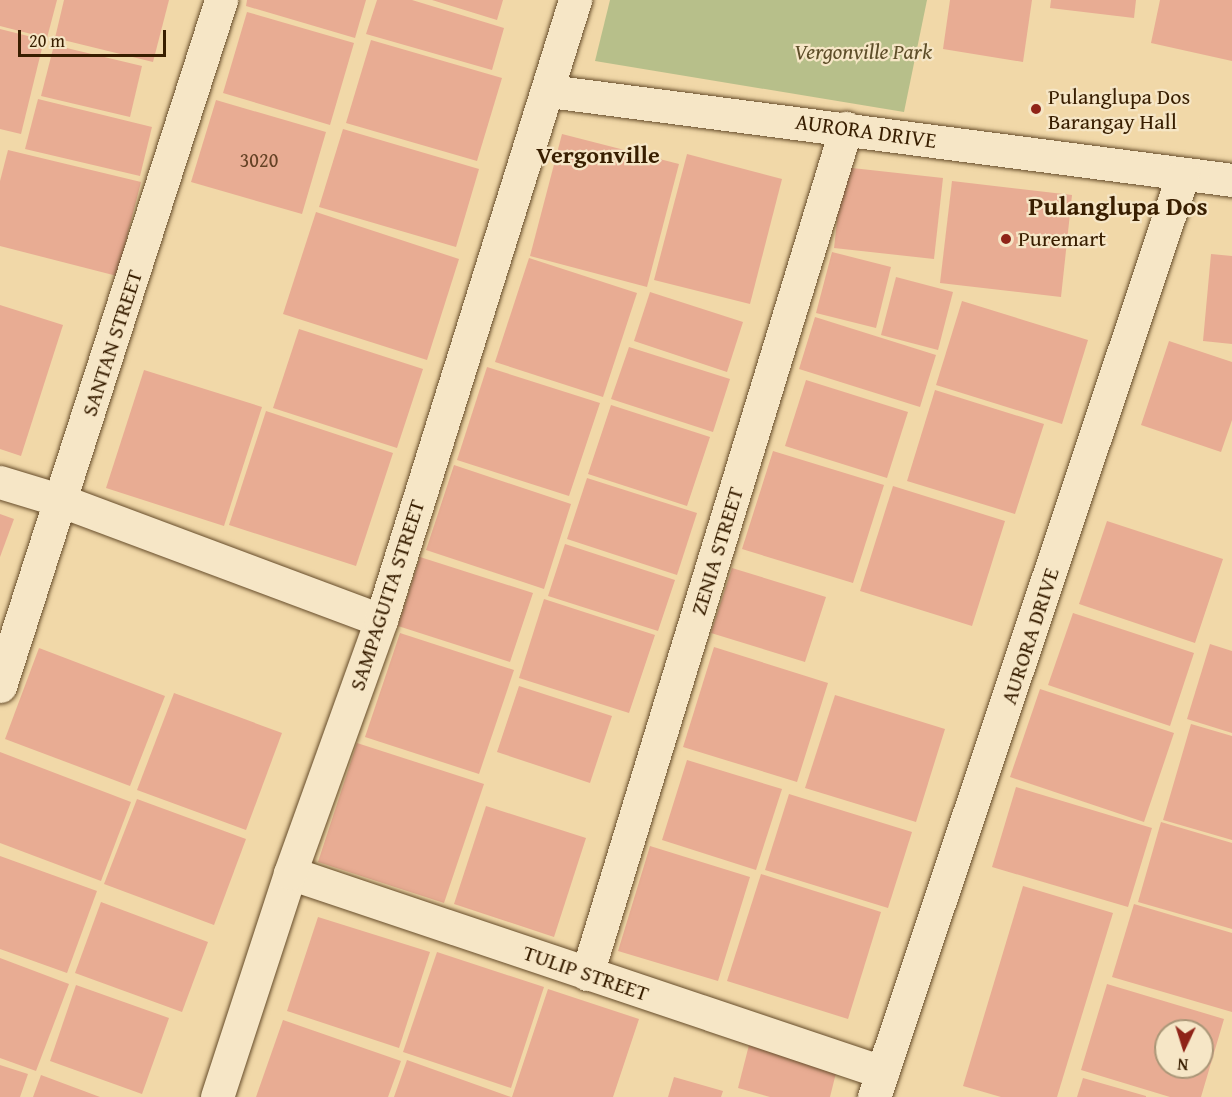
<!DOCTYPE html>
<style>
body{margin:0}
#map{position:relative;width:1232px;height:1097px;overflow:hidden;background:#f1d8a8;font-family:"Gentium Book Plus",serif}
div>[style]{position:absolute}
.green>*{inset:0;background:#b7bf8a}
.building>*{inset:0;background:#e8ac93}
.roads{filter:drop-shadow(0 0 2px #664c2a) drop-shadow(0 0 2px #664c2a)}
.minor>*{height:33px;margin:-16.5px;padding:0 16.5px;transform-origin:16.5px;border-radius:16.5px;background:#f6e6c6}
.dots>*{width:16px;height:16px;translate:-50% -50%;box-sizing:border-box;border:3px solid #f6e6c6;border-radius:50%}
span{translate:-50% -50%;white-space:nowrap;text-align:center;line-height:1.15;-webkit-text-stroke:4.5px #f6e6c6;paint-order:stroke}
.number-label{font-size:20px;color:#644225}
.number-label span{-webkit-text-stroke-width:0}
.park-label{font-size:22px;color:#5e4e29;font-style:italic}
.poi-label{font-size:22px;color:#381e00}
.left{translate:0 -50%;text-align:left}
.street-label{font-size:22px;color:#381e00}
.neighbourhood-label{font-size:24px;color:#381e00;font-weight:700}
.quarter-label{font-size:26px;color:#381e00;font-weight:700}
.north{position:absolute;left:1154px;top:1019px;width:60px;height:60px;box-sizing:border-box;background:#f6e6c6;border:2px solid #aa9677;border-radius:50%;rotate:184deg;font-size:16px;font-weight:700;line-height:24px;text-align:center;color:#381e00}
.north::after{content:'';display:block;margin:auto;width:21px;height:27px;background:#8f2418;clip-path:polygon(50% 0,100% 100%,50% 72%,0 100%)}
.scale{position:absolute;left:18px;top:30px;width:148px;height:27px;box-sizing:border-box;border:3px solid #381e00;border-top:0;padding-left:8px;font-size:18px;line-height:21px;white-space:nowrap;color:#381e00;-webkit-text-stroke:4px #f6e6c6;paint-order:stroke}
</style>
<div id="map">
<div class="green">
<i style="clip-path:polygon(610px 0,927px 0,904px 112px,595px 61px)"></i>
</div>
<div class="building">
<i style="clip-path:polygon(0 0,57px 0,47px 38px,0 26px)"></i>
<i style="clip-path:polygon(64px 0,169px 0,153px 62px,55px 38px)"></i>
<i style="clip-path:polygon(247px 0,366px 0,355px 38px,246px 6px)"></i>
<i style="clip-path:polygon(377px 0,412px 0,504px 28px,492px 70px,366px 34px)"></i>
<i style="clip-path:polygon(432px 0,503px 0,497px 20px)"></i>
<i style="clip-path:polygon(950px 0,1032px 0,1023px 62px,943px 49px)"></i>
<i style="clip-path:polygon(1051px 0,1136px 0,1134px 18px,1050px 8px)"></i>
<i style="clip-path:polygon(1160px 0,1232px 0,1232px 61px,1151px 43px)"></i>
<i style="clip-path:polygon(247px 12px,354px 43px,330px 125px,223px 93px)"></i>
<i style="clip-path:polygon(0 29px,44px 40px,21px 134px,0 129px)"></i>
<i style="clip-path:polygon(371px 40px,502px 78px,477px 161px,346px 123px)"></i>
<i style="clip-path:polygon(54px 45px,142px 66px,130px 117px,41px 96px)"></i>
<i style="clip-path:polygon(38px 99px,152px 127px,140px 176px,25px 149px)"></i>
<i style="clip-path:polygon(216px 100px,326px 132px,302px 214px,191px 182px)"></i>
<i style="clip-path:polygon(343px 129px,479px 169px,456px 247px,319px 207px)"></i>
<i style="clip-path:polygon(562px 134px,679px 164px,647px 287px,530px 256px)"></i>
<i style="clip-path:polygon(8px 150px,141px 182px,117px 276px,0 246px,0 181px)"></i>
<i style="clip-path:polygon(687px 154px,782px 179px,750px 304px,654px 280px)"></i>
<i style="clip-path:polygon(843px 167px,943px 178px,934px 259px,834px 248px)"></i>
<i style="clip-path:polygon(952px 181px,1072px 195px,1061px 297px,940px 283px)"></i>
<i style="clip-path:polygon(316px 212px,459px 259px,427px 360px,283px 314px)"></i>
<i style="clip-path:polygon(832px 252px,891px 267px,876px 328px,816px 313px)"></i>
<i style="clip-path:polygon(1211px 254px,1232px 256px,1232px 344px,1203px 341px)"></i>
<i style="clip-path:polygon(529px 258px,637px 293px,603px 397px,495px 362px)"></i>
<i style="clip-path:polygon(896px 277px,953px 292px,938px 350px,881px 335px)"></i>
<i style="clip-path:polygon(650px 292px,743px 322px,727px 372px,634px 341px)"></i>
<i style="clip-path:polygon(962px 301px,1088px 340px,1062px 424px,936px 385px)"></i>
<i style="clip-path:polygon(0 305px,63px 325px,21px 456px,0 449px)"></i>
<i style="clip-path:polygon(815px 317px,936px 355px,920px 407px,799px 369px)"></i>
<i style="clip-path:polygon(299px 329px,423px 369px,397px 448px,273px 408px)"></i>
<i style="clip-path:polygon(1169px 341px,1232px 362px,1232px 420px,1221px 452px,1141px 425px)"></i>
<i style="clip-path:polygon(629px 347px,730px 379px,713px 432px,611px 399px)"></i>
<i style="clip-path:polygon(487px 367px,600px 403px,569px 496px,457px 460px)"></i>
<i style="clip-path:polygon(144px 370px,262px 407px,224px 526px,106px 488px)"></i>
<i style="clip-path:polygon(806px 380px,908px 412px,887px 478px,785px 446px)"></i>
<i style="clip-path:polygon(935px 390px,1044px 424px,1015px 514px,907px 481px)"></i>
<i style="clip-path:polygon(611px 405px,710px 437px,687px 506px,588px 474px)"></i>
<i style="clip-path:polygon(266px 411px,393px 453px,356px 566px,229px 525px)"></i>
<i style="clip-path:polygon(773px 451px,884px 485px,853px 583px,742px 549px)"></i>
<i style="clip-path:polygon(454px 465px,571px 504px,544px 589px,426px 550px)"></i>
<i style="clip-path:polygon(587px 478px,697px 513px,677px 575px,567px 539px)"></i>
<i style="clip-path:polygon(893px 486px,1005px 521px,972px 626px,860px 591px)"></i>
<i style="clip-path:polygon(0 514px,14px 519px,0 557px)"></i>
<i style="clip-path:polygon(1107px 521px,1223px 559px,1195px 643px,1079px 604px)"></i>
<i style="clip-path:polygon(565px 544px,675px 580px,658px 631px,548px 596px)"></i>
<i style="clip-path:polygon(420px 557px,533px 593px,510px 662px,398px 626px)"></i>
<i style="clip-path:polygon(732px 568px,826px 597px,805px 662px,711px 633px)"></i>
<i style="clip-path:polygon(544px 599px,655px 635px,629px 713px,519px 678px)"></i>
<i style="clip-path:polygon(1073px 613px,1194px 653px,1170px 726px,1048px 685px)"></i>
<i style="clip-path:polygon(400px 633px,514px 670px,479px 774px,365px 737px)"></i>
<i style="clip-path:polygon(1210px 644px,1232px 651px,1232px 733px,1187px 719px)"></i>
<i style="clip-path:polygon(714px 647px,828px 683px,797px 782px,683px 747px)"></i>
<i style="clip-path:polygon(39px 648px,165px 696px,130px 786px,5px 739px)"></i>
<i style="clip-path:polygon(519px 686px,612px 716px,590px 783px,497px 752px)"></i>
<i style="clip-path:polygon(1040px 689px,1174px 733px,1144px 822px,1010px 777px)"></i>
<i style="clip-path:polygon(174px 693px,282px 733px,246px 830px,137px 790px)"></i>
<i style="clip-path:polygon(835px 695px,945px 729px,916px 822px,805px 788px)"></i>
<i style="clip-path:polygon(1191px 724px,1232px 736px,1232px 840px,1163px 820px)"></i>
<i style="clip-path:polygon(357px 743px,484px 784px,444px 903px,318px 862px)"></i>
<i style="clip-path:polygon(0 752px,131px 802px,101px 881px,0 843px)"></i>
<i style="clip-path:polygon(687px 760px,782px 789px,756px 870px,662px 840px)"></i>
<i style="clip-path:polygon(1016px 787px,1152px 828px,1128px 907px,992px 867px)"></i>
<i style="clip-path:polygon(789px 794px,912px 832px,888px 908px,765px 870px)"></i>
<i style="clip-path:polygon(137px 799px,246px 839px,214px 925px,104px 884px)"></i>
<i style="clip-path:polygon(486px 806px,586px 838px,554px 937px,454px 904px)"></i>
<i style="clip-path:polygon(1161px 822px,1232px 843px,1232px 929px,1138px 902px)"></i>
<i style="clip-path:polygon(650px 846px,750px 877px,718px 981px,618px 951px)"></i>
<i style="clip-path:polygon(0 856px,97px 891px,67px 973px,0 949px)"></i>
<i style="clip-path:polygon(761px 874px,881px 912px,848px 1019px,727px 981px)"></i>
<i style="clip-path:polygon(1023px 886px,1113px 913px,1057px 1097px,1001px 1097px,963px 1086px)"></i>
<i style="clip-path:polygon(101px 902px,208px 942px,182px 1012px,75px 973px)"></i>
<i style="clip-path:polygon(1134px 904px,1232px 933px,1232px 1012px,1112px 977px)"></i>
<i style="clip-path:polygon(318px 917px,430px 952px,399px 1048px,287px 1011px)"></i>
<i style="clip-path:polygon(437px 952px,544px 987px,511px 1088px,403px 1052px)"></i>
<i style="clip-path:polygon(0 958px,69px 984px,36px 1071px,0 1058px)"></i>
<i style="clip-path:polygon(evenodd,1107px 984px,1224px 1019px,1201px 1097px,1170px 1097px,1081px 1070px,1107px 984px,1166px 1031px,1202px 1031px,1202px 1067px,1166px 1067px,1166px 1031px)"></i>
<i style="clip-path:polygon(76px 985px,169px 1018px,142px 1094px,50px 1061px)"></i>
<i style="clip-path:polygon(548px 989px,639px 1019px,613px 1097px,512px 1097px)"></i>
<i style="clip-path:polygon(283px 1020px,401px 1061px,388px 1097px,256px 1097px)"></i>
<i style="clip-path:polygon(749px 1045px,837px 1069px,830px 1097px,770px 1097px,738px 1088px)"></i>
<i style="clip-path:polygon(407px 1060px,511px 1097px,394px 1097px)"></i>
<i style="clip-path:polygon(0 1065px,28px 1074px,20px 1097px,0 1097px)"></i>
<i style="clip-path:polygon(41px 1075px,100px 1097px,33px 1097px)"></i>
<i style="clip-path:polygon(674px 1077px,723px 1091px,721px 1097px,668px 1097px)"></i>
<i style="clip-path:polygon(1083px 1078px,1146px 1096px,1146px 1097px,1077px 1097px)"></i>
</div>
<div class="roads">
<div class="minor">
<i style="left:549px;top:91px;width:689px;rotate:7.42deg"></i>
<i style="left:0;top:482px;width:65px;rotate:17deg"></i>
<i style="left:62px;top:501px;width:340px;rotate:20.5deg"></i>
<i style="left:0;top:686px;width:721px;rotate:-72.14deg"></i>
<i style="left:290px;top:873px;width:625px;rotate:18.58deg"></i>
<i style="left:587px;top:974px;width:885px;rotate:-72.98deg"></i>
<i style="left:217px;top:1097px;width:236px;rotate:-71.9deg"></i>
<i style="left:290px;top:873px;width:269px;rotate:-70.2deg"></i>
<i style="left:381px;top:620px;width:650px;rotate:-72.62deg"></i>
<i style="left:874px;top:1097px;width:973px;rotate:-71.49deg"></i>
</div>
</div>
<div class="dots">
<i style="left:1036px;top:109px;background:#8f2418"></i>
<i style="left:1006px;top:239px;background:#8f2418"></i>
</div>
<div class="number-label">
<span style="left:259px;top:159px">3020</span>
</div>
<div class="park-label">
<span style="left:863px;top:52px">Vergonville Park</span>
</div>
<div class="poi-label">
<span class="left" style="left:1048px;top:109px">Pulanglupa Dos<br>Barangay Hall</span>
<span class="left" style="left:1018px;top:239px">Puremart</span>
</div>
<div class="street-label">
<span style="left:866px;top:131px;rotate:8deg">AURORA DRIVE</span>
<span style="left:112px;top:343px;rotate:-72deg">SANTAN STREET</span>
<span style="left:717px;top:551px;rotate:-73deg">ZENIA STREET</span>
<span style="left:387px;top:595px;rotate:-72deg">SAMPAGUITA STREET</span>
<span style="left:1030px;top:636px;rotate:-72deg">AURORA DRIVE</span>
<span style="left:586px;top:973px;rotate:19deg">TULIP STREET</span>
</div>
<div class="neighbourhood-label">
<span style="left:598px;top:155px">Vergonville</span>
</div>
<div class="quarter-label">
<span style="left:1118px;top:206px">Pulanglupa Dos</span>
</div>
<div class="north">N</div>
<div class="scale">20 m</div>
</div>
